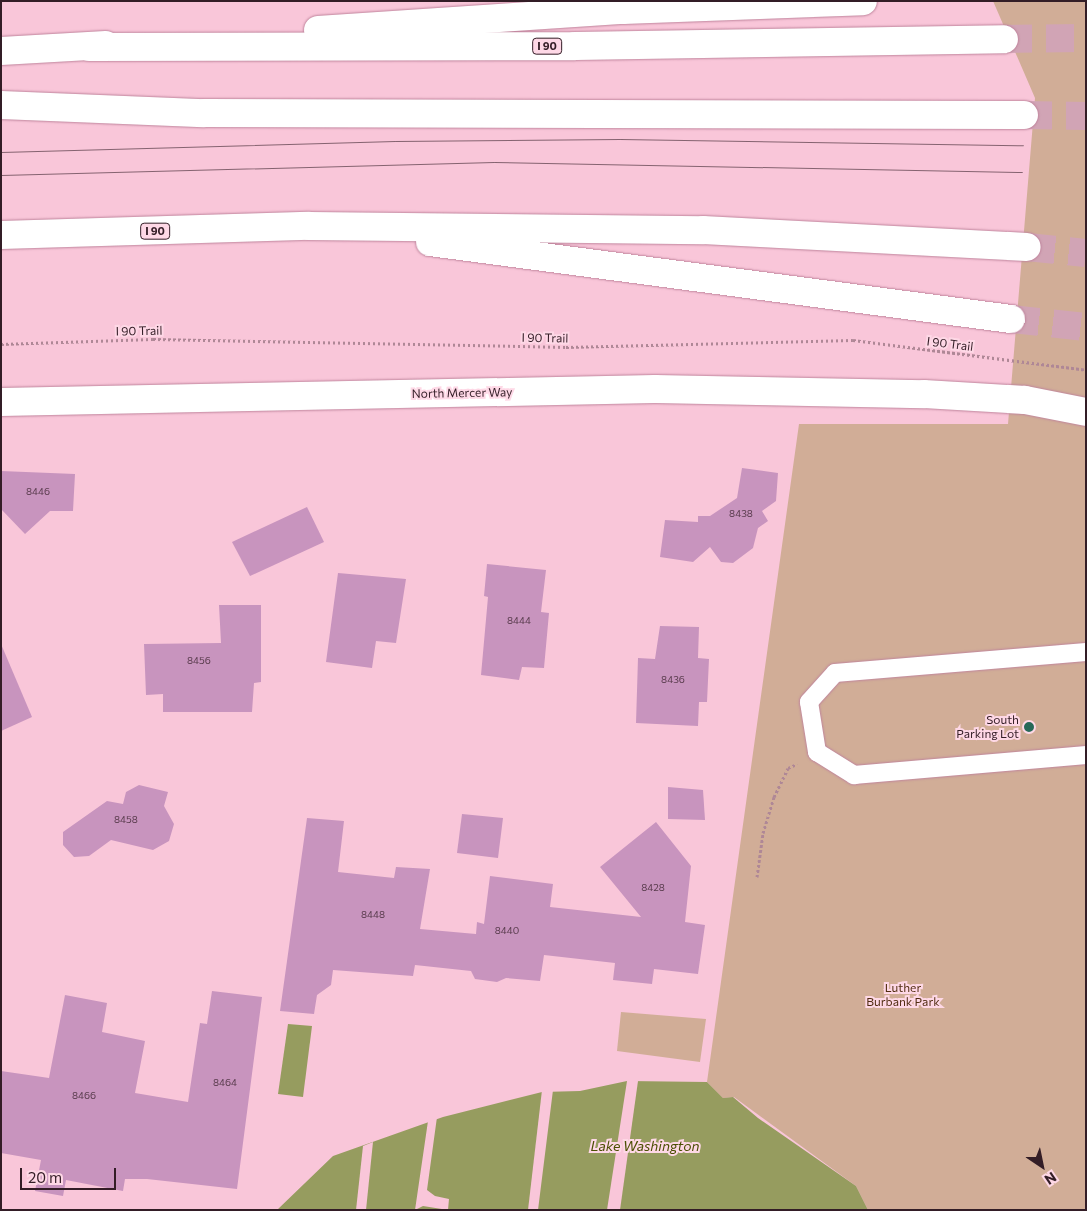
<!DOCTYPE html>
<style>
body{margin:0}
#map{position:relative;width:1087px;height:1211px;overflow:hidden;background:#f9c6d9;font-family:Commissioner,sans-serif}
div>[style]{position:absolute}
.green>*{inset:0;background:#d1ad97}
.water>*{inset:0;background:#969c5f}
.pier>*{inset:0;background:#f9c6d9}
.building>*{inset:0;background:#c894be}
.motorway-tunnel>*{height:28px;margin-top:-14px;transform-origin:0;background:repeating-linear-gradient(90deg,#d1a4b5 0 28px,transparent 0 42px)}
.path>*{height:3px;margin-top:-1.5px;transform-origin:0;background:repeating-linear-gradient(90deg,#af8796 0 2.5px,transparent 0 5px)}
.roads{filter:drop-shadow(0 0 1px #bf849c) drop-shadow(0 0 1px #bf849c)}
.service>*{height:18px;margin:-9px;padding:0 9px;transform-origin:9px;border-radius:9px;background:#fff}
.tertiary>*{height:28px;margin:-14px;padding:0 14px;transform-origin:14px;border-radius:14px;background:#fff}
.motorway>*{height:28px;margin:-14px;padding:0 14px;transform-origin:14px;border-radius:14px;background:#fff}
.tram>*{height:1px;margin:-0.5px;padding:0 0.5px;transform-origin:0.5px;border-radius:0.5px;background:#856370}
.dots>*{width:14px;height:14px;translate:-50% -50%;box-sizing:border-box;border:2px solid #fed8e6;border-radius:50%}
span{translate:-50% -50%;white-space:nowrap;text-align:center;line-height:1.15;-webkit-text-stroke:4px #fed8e6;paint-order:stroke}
.number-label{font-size:10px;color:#583b4c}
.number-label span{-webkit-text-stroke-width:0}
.shield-label span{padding:1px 4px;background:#fed8e6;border:1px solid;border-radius:4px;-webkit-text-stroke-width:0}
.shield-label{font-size:11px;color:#331d26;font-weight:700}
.street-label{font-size:12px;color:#331d26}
.poi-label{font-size:12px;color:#331d26}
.right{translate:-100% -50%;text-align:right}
.park-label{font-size:12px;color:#512c11}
.water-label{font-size:14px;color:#4b4f03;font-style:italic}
.frame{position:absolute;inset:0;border:2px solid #331d26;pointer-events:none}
.north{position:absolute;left:1017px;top:1141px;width:50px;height:50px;-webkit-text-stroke:4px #fed8e6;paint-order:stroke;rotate:146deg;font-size:14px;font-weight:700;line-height:20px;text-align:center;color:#331d26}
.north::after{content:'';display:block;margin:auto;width:18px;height:22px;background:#331d26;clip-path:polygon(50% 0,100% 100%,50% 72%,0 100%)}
.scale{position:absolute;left:20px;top:1168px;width:96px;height:22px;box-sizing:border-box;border:2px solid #331d26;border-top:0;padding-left:6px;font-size:15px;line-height:18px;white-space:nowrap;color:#331d26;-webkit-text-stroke:4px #fed8e6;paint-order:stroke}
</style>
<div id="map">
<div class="green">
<i style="clip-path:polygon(993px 1px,1086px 1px,1086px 1210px,868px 1210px,856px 1186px,734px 1097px,723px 1098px,707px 1082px,799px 424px,1008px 424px,1035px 98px)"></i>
<i style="clip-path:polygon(621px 1012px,706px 1019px,700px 1062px,617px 1051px)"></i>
</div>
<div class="water">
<i style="clip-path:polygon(288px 1024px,312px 1026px,303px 1097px,278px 1094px)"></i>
<i style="clip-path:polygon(627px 1081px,707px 1082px,723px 1098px,733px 1097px,758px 1118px,856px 1186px,868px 1210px,277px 1210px,333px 1156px,443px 1117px,542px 1092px,580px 1091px)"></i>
</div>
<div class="pier">
<i style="clip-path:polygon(627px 1081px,638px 1081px,620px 1210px,607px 1210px)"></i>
<i style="clip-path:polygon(542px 1090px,553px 1090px,538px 1210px,528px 1210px)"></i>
<i style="clip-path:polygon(437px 1117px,427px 1190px,435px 1196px,449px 1199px,448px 1210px,423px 1206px,415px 1210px,428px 1121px)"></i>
<i style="clip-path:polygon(373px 1142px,366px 1210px,356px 1210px,363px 1146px)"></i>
</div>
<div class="building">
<i style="clip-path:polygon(742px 468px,778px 473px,776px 501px,762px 511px,768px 521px,758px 528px,753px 548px,733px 563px,721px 562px,710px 547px,693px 562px,660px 557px,665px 520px,698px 522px,698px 516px,710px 516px,737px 498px)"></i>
<i style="clip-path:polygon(1px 471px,75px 474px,73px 511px,50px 511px,25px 534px,1px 509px)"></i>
<i style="clip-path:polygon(307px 507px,324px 542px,250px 576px,232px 542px)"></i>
<i style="clip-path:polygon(487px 564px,546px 570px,541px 612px,549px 613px,544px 668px,522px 667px,519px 680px,481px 675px,488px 597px,484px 596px)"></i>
<i style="clip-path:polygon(338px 573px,406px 579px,396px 643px,376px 641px,372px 668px,326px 662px)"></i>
<i style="clip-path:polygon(219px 605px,261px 605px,261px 682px,254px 683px,252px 712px,163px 712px,163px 694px,146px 695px,144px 644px,221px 643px)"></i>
<i style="clip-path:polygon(660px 626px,699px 627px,698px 658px,709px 659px,707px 702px,699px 702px,698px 726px,636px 723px,638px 658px,655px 659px)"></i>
<i style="clip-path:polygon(1px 644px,32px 717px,1px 731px)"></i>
<i style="clip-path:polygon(139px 785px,168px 792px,164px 806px,174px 824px,169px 841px,153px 850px,111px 840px,89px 856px,74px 857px,63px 845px,63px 832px,107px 801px,123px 804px,126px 792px)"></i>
<i style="clip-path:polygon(668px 787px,703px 790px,705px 820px,668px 819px)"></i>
<i style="clip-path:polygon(462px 814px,503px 818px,498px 858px,457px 853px)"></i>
<i style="clip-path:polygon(307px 818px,344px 821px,338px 872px,394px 878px,396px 867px,430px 869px,420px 929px,476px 934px,477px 922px,484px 924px,490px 876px,553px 884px,550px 907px,641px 917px,600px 867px,656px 822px,691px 866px,685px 922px,705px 925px,698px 974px,654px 969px,652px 984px,613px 980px,615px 963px,544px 955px,540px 981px,506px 978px,497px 982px,475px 979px,471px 971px,415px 965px,413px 976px,333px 970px,331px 985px,317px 995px,314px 1014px,280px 1011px)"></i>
<i style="clip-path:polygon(212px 991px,262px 997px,237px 1189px,147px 1179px,125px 1179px,123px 1191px,66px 1180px,63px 1196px,35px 1191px,41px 1160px,1px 1153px,1px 1071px,49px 1078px,65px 995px,107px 1003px,102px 1032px,145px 1041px,135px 1093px,188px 1102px,200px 1023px,207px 1024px)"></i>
</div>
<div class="motorway-tunnel">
<i style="left:1004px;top:39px;width:82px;rotate:-0.7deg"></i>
<i style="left:1024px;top:115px;width:62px;rotate:0.9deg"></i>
<i style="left:1027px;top:247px;width:59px;rotate:5.8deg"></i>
<i style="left:1011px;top:319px;width:75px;rotate:6.1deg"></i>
</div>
<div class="path">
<i style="left:1px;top:344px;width:152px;rotate:-1.9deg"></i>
<i style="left:153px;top:339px;width:413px;rotate:1.1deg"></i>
<i style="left:566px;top:347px;width:287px;rotate:-1.4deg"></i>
<i style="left:853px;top:340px;width:235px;rotate:7.3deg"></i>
<i style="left:757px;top:877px;width:44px;rotate:-82.2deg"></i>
<i style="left:763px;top:833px;width:38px;rotate:-73deg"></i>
<i style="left:774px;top:797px;width:32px;rotate:-64deg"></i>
<i style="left:788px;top:768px;width:10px;rotate:-24deg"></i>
</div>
<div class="roads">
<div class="service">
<i style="left:1086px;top:652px;width:252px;rotate:175.2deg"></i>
<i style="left:835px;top:673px;width:39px;rotate:132deg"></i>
<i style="left:809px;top:702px;width:51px;rotate:80.9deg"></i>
<i style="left:817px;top:752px;width:44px;rotate:31.9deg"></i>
<i style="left:854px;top:775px;width:233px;rotate:-4.9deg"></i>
</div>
<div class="tertiary">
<i style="left:1px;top:402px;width:654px;rotate:-1.14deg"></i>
<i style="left:655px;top:389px;width:269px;rotate:1.1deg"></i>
<i style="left:924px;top:394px;width:101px;rotate:3.4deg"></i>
<i style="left:1025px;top:400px;width:62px;rotate:11.1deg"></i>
</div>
<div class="motorway">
<i style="left:318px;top:30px;width:306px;rotate:-3.8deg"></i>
<i style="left:623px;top:10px;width:240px;rotate:-2.1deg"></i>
<i style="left:89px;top:47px;width:486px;rotate:-0.1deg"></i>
<i style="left:575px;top:46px;width:429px;rotate:-0.9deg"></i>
<i style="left:1px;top:51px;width:105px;rotate:-3.3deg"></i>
<i style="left:1px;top:105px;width:203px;rotate:2.3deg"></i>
<i style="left:204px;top:113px;width:820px;rotate:0.14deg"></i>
<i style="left:1px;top:235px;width:308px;rotate:-1.7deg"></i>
<i style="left:309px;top:226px;width:394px;rotate:0.6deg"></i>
<i style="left:703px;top:230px;width:324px;rotate:3deg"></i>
<i style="left:430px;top:242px;width:586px;rotate:7.55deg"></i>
</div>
</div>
<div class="tram">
<i style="left:1px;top:152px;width:394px;rotate:-1.6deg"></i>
<i style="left:395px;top:141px;width:225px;rotate:-0.5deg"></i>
<i style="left:620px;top:139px;width:403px;rotate:0.9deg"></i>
<i style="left:1px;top:175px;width:493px;rotate:-1.5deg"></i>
<i style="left:494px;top:162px;width:528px;rotate:1.09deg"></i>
</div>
<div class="dots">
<i style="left:1029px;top:727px;background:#276958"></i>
</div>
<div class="number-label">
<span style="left:38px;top:492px">8446</span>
<span style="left:741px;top:514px">8438</span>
<span style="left:519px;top:621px">8444</span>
<span style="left:199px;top:661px">8456</span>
<span style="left:673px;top:680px">8436</span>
<span style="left:126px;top:820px">8458</span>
<span style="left:653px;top:888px">8428</span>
<span style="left:373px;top:915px">8448</span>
<span style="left:507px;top:931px">8440</span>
<span style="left:225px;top:1083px">8464</span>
<span style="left:84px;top:1096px">8466</span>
</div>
<div class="shield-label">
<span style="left:547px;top:46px">I 90</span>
<span style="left:155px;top:231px">I 90</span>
</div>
<div class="street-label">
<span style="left:139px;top:331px;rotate:-1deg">I 90 Trail</span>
<span style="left:545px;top:338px;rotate:1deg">I 90 Trail</span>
<span style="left:950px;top:344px;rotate:7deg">I 90 Trail</span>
<span style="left:462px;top:393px;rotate:-1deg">North Mercer Way</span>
</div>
<div class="poi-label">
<span class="right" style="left:1019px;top:727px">South<br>Parking Lot</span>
</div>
<div class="park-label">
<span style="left:903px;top:995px">Luther<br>Burbank Park</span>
</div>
<div class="water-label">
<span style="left:645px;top:1146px">Lake Washington</span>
</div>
<div class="frame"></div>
<div class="north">N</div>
<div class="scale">20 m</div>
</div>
